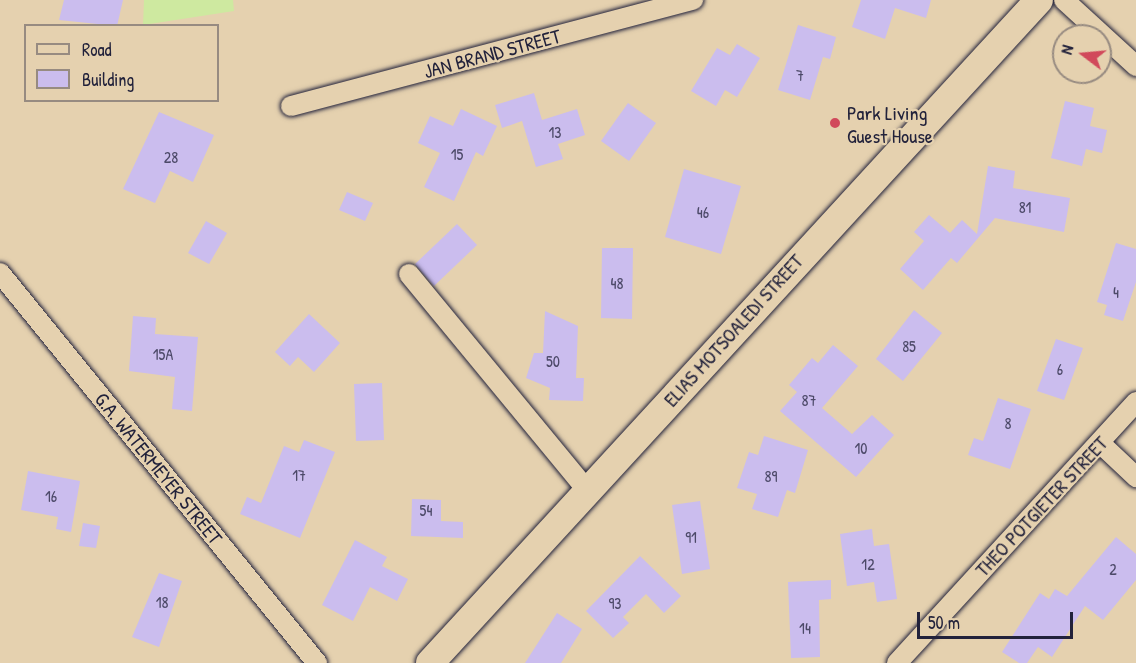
<!DOCTYPE html>
<style>
body{margin:0}
#map{position:relative;width:1136px;height:663px;overflow:hidden;background:#e5d1af;font-family:"Patrick Hand",sans-serif}
div>[style]{position:absolute}
.green>*{inset:0;background:#cee9a0}
.building>*{inset:0;background:#cbbdee}
.roads{filter:drop-shadow(0 0 2px #22223b) drop-shadow(0 0 2px #22223b)}
.street>*{height:20px;margin:-10px;padding:0 10px;transform-origin:10px;border-radius:10px;background:#e5d1af}
.secondary>*{height:28px;margin:-14px;padding:0 14px;transform-origin:14px;border-radius:14px;background:#e5d1af}
.dots>*{width:16px;height:16px;translate:-50% -50%;box-sizing:border-box;border:3px solid #e5d1af;border-radius:50%}
span{translate:-50% -50%;white-space:nowrap;text-align:center;line-height:1.15;-webkit-text-stroke:4.5px #e5d1af;paint-order:stroke}
.number-label{font-size:16px;color:#4c4968}
.number-label span{-webkit-text-stroke-width:0}
.street-label{font-size:20px;color:#22223b}
.poi-label{font-size:20px;color:#22223b}
.left{translate:0 -50%;text-align:left}
.legend{position:absolute;left:24px;top:24px;width:195px;height:78px;box-sizing:border-box;background:#e5d1af;border:2px solid #978b81;margin:0;padding:8px 10px;list-style:none;font-size:18px;color:#22223b}
.legend li{display:flex;align-items:center;gap:12px;height:30px}
.legend b{width:30px;border:2px solid #978b81}
.north{position:absolute;left:1052px;top:24px;width:60px;height:60px;box-sizing:border-box;background:#e5d1af;border:2px solid #978b81;border-radius:50%;rotate:286deg;font-size:16px;font-weight:700;line-height:24px;text-align:center;color:#22223b}
.north::after{content:'';display:block;margin:auto;width:21px;height:27px;background:#d1495b;clip-path:polygon(50% 0,100% 100%,50% 72%,0 100%)}
.scale{position:absolute;left:917px;top:612px;width:156px;height:27px;box-sizing:border-box;border:3px solid #22223b;border-top:0;padding-left:8px;font-size:18px;line-height:21px;white-space:nowrap;color:#22223b;-webkit-text-stroke:4px #e5d1af;paint-order:stroke}
</style>
<div id="map">
<div class="green">
<i style="clip-path:polygon(144px 0,233px 0,234px 11px,143px 25px)"></i>
</div>
<div class="building">
<i style="clip-path:polygon(64px 0,123px 0,117px 26px,59px 20px)"></i>
<i style="clip-path:polygon(861px 0,931px 0,926px 18px,895px 8px,885px 39px,852px 27px)"></i>
<i style="clip-path:polygon(798px 25px,836px 37px,830px 59px,823px 57px,810px 100px,778px 90px)"></i>
<i style="clip-path:polygon(737px 44px,760px 58px,737px 97px,725px 90px,716px 106px,691px 91px,717px 48px,730px 55px)"></i>
<i style="clip-path:polygon(534px 93px,542px 120px,577px 109px,585px 135px,558px 144px,563px 159px,536px 167px,522px 121px,502px 128px,495px 105px)"></i>
<i style="clip-path:polygon(1065px 101px,1094px 108px,1090px 126px,1107px 130px,1102px 153px,1086px 149px,1082px 166px,1051px 158px)"></i>
<i style="clip-path:polygon(628px 103px,656px 123px,629px 161px,601px 141px)"></i>
<i style="clip-path:polygon(461px 109px,497px 126px,483px 156px,476px 152px,454px 201px,424px 187px,440px 153px,418px 143px,430px 116px,453px 126px)"></i>
<i style="clip-path:polygon(159px 112px,214px 135px,193px 182px,170px 171px,155px 203px,123px 189px)"></i>
<i style="clip-path:polygon(988px 166px,1015px 171px,1013px 188px,1070px 198px,1064px 232px,995px 218px,957px 263px,951px 258px,923px 290px,900px 269px,924px 241px,914px 232px,929px 215px,950px 233px,962px 220px,977px 234px)"></i>
<i style="clip-path:polygon(684px 169px,741px 186px,721px 254px,665px 237px)"></i>
<i style="clip-path:polygon(347px 192px,373px 203px,365px 221px,339px 210px)"></i>
<i style="clip-path:polygon(206px 221px,227px 233px,209px 264px,188px 253px)"></i>
<i style="clip-path:polygon(457px 224px,477px 245px,434px 286px,415px 264px)"></i>
<i style="clip-path:polygon(1116px 243px,1136px 249px,1136px 282px,1123px 321px,1104px 315px,1107px 305px,1097px 302px)"></i>
<i style="clip-path:polygon(602px 248px,633px 248px,632px 319px,601px 318px)"></i>
<i style="clip-path:polygon(914px 310px,942px 333px,903px 381px,876px 359px)"></i>
<i style="clip-path:polygon(545px 311px,578px 326px,576px 378px,584px 378px,583px 401px,549px 400px,550px 388px,526px 378px,534px 353px,543px 353px)"></i>
<i style="clip-path:polygon(309px 314px,340px 343px,314px 372px,298px 357px,290px 366px,275px 352px)"></i>
<i style="clip-path:polygon(133px 316px,156px 318px,155px 334px,198px 337px,192px 411px,172px 409px,175px 377px,129px 371px)"></i>
<i style="clip-path:polygon(1056px 339px,1083px 348px,1064px 400px,1037px 391px)"></i>
<i style="clip-path:polygon(833px 345px,858px 366px,822px 408px,852px 434px,872px 415px,894px 435px,856px 477px,780px 411px,797px 392px,789px 385px,812px 358px,818px 363px)"></i>
<i style="clip-path:polygon(382px 383px,384px 440px,356px 441px,354px 384px)"></i>
<i style="clip-path:polygon(998px 398px,1031px 409px,1010px 469px,968px 455px,974px 438px,983px 441px)"></i>
<i style="clip-path:polygon(764px 436px,808px 450px,795px 493px,787px 490px,778px 517px,752px 509px,757px 494px,737px 488px,749px 452px,758px 455px)"></i>
<i style="clip-path:polygon(304px 440px,335px 452px,300px 538px,240px 514px,247px 497px,261px 503px,284px 446px,299px 452px)"></i>
<i style="clip-path:polygon(28px 471px,80px 481px,71px 532px,56px 529px,58px 517px,21px 510px)"></i>
<i style="clip-path:polygon(412px 499px,441px 500px,441px 521px,463px 522px,463px 538px,411px 536px)"></i>
<i style="clip-path:polygon(700px 501px,710px 569px,682px 574px,672px 505px)"></i>
<i style="clip-path:polygon(83px 523px,100px 526px,96px 548px,79px 546px)"></i>
<i style="clip-path:polygon(872px 529px,874px 546px,889px 544px,897px 599px,877px 602px,874px 582px,847px 586px,840px 534px)"></i>
<i style="clip-path:polygon(1116px 537px,1136px 554px,1136px 580px,1103px 620px,1085px 606px,1052px 657px,1038px 647px,1027px 663px,1019px 663px,1002px 652px,1040px 593px,1049px 599px,1055px 589px,1067px 596px)"></i>
<i style="clip-path:polygon(355px 540px,387px 557px,382px 566px,408px 579px,397px 601px,370px 587px,353px 621px,322px 605px)"></i>
<i style="clip-path:polygon(640px 556px,681px 596px,664px 613px,646px 594px,623px 617px,629px 623px,613px 638px,586px 611px)"></i>
<i style="clip-path:polygon(159px 573px,182px 581px,159px 647px,132px 637px)"></i>
<i style="clip-path:polygon(831px 580px,831px 599px,819px 600px,820px 657px,791px 658px,788px 582px)"></i>
<i style="clip-path:polygon(557px 613px,582px 629px,561px 663px,525px 663px)"></i>
</div>
<div class="roads">
<div class="street">
<i style="left:1064px;top:0;width:98px;rotate:42.5deg"></i>
<i style="left:291px;top:106px;width:416px;rotate:-14.8deg"></i>
<i style="left:0;top:273px;width:503px;rotate:50.9deg"></i>
<i style="left:409px;top:274px;width:280px;rotate:50.5deg"></i>
<i style="left:1100px;top:443px;width:50px;rotate:43.4deg"></i>
<i style="left:897px;top:663px;width:354px;rotate:-47.5deg"></i>
</div>
<div class="secondary">
<i style="left:430px;top:663px;width:900px;rotate:-47.43deg"></i>
</div>
</div>
<div class="dots">
<i style="left:835px;top:123px;background:#d1495b"></i>
</div>
<div class="number-label">
<span style="left:800px;top:75px">7</span>
<span style="left:555px;top:132px">13</span>
<span style="left:457px;top:154px">15</span>
<span style="left:171px;top:157px">28</span>
<span style="left:1025px;top:207px">81</span>
<span style="left:703px;top:212px">46</span>
<span style="left:617px;top:283px">48</span>
<span style="left:1116px;top:292px">4</span>
<span style="left:909px;top:346px">85</span>
<span style="left:163px;top:354px">15A</span>
<span style="left:553px;top:361px">50</span>
<span style="left:1060px;top:369px">6</span>
<span style="left:809px;top:400px">87</span>
<span style="left:1008px;top:423px">8</span>
<span style="left:861px;top:448px">10</span>
<span style="left:299px;top:475px">17</span>
<span style="left:771px;top:476px">89</span>
<span style="left:51px;top:496px">16</span>
<span style="left:426px;top:510px">54</span>
<span style="left:691px;top:537px">91</span>
<span style="left:868px;top:564px">12</span>
<span style="left:1113px;top:569px">2</span>
<span style="left:162px;top:602px">18</span>
<span style="left:615px;top:603px">93</span>
<span style="left:805px;top:628px">14</span>
</div>
<div class="street-label">
<span style="left:492px;top:53px;rotate:-15deg">JAN BRAND STREET</span>
<span style="left:733px;top:330px;rotate:-48deg">ELIAS MOTSOALEDI STREET</span>
<span style="left:159px;top:468px;rotate:51deg">G.A. WATERMEYER STREET</span>
<span style="left:1041px;top:506px;rotate:-47deg">THEO POTGIETER STREET</span>
</div>
<div class="poi-label">
<span class="left" style="left:847px;top:124px">Park Living<br>Guest House</span>
</div>
<ul class="legend">
<li><b style="height:8px;background:#e5d1af"></b>Road</li>
<li><b style="height:16px;background:#cbbdee"></b>Building</li>
</ul>
<div class="north">N</div>
<div class="scale">50 m</div>
</div>
